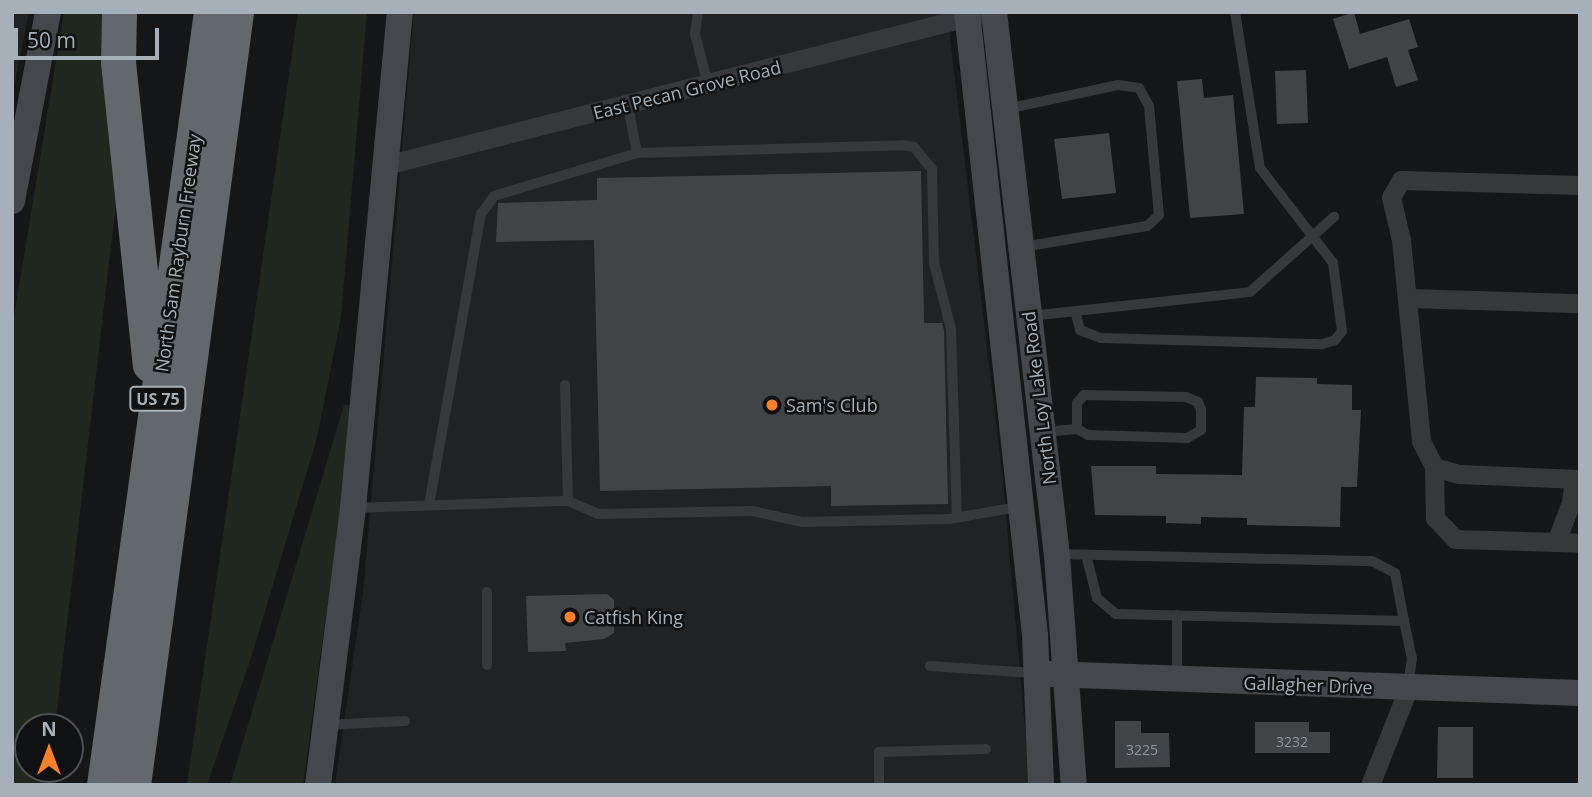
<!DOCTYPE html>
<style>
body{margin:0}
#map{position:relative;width:1592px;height:797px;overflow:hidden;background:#151617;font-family:"Open Sans",sans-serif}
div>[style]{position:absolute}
.built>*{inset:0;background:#212224}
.green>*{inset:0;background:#20271f}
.building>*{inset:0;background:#414447}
.lane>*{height:10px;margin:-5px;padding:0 5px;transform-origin:5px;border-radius:5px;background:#36383c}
.street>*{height:19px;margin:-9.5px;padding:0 9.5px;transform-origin:9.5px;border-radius:9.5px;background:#36383c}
.secondary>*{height:26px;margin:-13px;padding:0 13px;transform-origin:13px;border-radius:13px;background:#44484c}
.highway>*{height:35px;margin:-17.5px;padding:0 17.5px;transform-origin:17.5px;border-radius:17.5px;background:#62686d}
.dots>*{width:19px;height:19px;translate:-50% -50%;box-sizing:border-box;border:4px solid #101112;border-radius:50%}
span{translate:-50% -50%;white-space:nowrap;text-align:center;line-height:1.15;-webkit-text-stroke:5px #101112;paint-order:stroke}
.number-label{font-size:14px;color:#8d959c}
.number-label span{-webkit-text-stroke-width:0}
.shield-label span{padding:2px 5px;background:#101112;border:2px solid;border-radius:5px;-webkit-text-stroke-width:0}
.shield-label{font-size:16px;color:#a6b0b8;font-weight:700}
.street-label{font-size:18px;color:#a6b0b8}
.poi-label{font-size:18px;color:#a6b0b8}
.left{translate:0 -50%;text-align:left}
.frame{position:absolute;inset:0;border:14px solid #a6b0b8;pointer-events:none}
.north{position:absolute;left:14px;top:713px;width:70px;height:70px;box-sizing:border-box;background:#101112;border:2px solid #4c5154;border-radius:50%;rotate:0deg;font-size:19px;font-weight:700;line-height:28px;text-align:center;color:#a6b0b8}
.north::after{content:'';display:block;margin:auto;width:24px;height:32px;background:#fa812a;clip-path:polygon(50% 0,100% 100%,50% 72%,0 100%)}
.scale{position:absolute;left:14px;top:28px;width:145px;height:32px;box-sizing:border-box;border:4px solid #a6b0b8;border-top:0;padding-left:9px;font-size:21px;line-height:24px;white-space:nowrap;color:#a6b0b8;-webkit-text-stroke:5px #101112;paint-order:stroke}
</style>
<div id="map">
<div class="built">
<i style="clip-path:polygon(12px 12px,29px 12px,12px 97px)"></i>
<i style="clip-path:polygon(414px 12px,947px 12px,1003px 481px,1030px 785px,335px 785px,363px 592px)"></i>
</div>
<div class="green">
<i style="clip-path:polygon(64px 12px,126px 12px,118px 186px,55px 727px,28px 727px,28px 769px,50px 769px,48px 785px,12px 785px,12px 329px)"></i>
<i style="clip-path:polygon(298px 12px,367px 12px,341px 317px,317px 438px,251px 658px,207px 785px,187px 785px)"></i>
<i style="clip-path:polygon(344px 405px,350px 405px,343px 489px,303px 785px,230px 785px)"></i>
</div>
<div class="building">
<i style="clip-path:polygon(1354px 12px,1360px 34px,1409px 19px,1418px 47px,1408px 50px,1418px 80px,1396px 87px,1387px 57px,1349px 69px,1333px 19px)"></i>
<i style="clip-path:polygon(1306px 70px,1308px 123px,1277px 124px,1275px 71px)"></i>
<i style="clip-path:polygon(1202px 79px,1204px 98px,1233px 95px,1244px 214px,1190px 218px,1177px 81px)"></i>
<i style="clip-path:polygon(1109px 133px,1116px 193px,1062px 199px,1054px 139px)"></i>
<i style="clip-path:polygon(921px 171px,924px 323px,942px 323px,944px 330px,948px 504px,831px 506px,831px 486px,600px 491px,594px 240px,496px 242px,498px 203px,597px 200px,597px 178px)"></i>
<i style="clip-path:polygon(1256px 377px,1317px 378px,1317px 384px,1352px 385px,1352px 410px,1361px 410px,1357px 487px,1341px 487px,1340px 527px,1247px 525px,1247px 518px,1201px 517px,1201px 524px,1166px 523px,1166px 516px,1095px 515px,1091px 466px,1156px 466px,1156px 474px,1242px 475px,1244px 407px,1255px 407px)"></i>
<i style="clip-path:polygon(607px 594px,614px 600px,614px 633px,604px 639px,565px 643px,566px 651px,528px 652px,526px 596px)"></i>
<i style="clip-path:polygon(1115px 721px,1141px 721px,1141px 733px,1169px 733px,1170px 767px,1115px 768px)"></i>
<i style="clip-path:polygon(1255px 722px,1309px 722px,1309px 732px,1330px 732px,1330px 753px,1255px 753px)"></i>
<i style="clip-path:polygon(1438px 727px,1473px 727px,1473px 778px,1437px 778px)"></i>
</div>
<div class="lane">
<i style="left:698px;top:12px;width:22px;rotate:98deg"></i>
<i style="left:695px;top:34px;width:53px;rotate:75.7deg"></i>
<i style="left:628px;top:106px;width:48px;rotate:79.2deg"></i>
<i style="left:1006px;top:109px;width:115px;rotate:-12.1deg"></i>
<i style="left:1118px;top:85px;width:21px;rotate:8deg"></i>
<i style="left:1139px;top:88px;width:21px;rotate:61deg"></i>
<i style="left:1149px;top:106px;width:109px;rotate:84.8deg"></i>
<i style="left:1159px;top:215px;width:16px;rotate:137deg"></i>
<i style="left:1147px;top:226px;width:126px;rotate:170.4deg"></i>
<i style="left:1075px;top:311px;width:20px;rotate:75deg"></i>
<i style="left:1080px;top:330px;width:22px;rotate:21deg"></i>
<i style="left:1101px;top:338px;width:221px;rotate:1.6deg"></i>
<i style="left:1322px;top:344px;width:14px;rotate:-17deg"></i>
<i style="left:1335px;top:340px;width:11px;rotate:-52deg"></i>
<i style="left:1342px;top:331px;width:69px;rotate:-97.5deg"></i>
<i style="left:1333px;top:263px;width:120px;rotate:-127.5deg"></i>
<i style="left:1260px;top:168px;width:158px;rotate:-99.1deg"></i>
<i style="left:1030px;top:316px;width:221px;rotate:-6.2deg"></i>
<i style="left:1250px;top:292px;width:113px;rotate:-41.8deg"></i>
<i style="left:565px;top:385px;width:116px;rotate:88.5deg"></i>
<i style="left:1043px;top:432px;width:34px;rotate:-5deg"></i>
<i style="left:1077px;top:429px;width:26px;rotate:-90deg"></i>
<i style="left:1077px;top:403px;width:11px;rotate:-49deg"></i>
<i style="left:1084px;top:395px;width:102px;rotate:1.1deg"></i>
<i style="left:1186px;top:397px;width:13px;rotate:23deg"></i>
<i style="left:1198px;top:402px;width:9px;rotate:69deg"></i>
<i style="left:1201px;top:410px;width:20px;rotate:90deg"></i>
<i style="left:1201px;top:430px;width:16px;rotate:150deg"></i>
<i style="left:1187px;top:438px;width:99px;rotate:-178.3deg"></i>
<i style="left:1088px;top:435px;width:13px;rotate:-151deg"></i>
<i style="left:429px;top:505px;width:296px;rotate:-79.9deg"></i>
<i style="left:481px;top:214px;width:22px;rotate:-54deg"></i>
<i style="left:494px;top:196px;width:149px;rotate:-16.7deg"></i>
<i style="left:637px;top:153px;width:265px;rotate:-1.7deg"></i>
<i style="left:902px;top:145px;width:12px;rotate:9deg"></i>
<i style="left:914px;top:147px;width:28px;rotate:51deg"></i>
<i style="left:932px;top:169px;width:94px;rotate:88.8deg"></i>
<i style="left:934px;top:263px;width:68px;rotate:75.6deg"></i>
<i style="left:951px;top:329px;width:188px;rotate:88.2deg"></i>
<i style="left:353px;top:508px;width:215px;rotate:-1.9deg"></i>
<i style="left:568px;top:501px;width:33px;rotate:23deg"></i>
<i style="left:598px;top:514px;width:154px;rotate:-1.1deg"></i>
<i style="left:752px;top:511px;width:51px;rotate:12.4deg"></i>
<i style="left:802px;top:522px;width:147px;rotate:-1.2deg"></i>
<i style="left:949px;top:519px;width:70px;rotate:-9.9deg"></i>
<i style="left:1057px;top:554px;width:315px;rotate:1.3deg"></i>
<i style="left:1372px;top:561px;width:26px;rotate:28deg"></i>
<i style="left:1395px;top:573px;width:49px;rotate:79.4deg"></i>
<i style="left:1404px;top:621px;width:288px;rotate:-178.6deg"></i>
<i style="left:1116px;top:614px;width:25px;rotate:-140deg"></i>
<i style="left:1097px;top:598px;width:44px;rotate:-104.3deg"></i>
<i style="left:487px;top:592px;width:73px;rotate:90deg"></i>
<i style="left:1404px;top:621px;width:38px;rotate:78deg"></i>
<i style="left:1412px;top:658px;width:27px;rotate:98deg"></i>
<i style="left:930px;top:666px;width:104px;rotate:3.9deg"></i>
<i style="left:1177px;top:677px;width:62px;rotate:-90deg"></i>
<i style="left:327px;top:725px;width:78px;rotate:-2.9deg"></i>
<i style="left:879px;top:785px;width:33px;rotate:-90deg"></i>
<i style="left:879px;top:752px;width:107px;rotate:-1.6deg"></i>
</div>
<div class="street">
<i style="left:386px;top:165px;width:612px;rotate:-14.29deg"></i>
<i style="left:1580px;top:185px;width:179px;rotate:-178.4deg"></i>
<i style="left:1401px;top:180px;width:20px;rotate:120deg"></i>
<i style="left:1391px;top:197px;width:44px;rotate:76.9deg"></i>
<i style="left:1401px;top:240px;width:202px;rotate:84.3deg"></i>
<i style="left:1421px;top:441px;width:29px;rotate:63deg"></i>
<i style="left:1434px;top:467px;width:26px;rotate:16deg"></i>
<i style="left:1459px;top:474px;width:121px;rotate:2.4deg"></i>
<i style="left:1407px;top:298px;width:173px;rotate:1.7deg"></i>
<i style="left:1434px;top:467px;width:51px;rotate:88.9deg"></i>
<i style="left:1435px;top:518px;width:29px;rotate:46deg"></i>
<i style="left:1455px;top:539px;width:101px;rotate:1.7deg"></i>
<i style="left:1556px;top:542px;width:43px;rotate:-69.4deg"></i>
<i style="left:1571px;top:502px;width:23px;rotate:-83deg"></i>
<i style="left:1556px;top:542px;width:24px;rotate:2deg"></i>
<i style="left:1370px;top:785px;width:103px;rotate:-68.4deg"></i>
</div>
<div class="secondary">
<i style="left:967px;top:12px;width:627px;rotate:83.77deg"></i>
<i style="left:1035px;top:635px;width:150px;rotate:87.7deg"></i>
<i style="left:994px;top:12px;width:548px;rotate:83.39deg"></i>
<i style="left:1057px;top:556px;width:230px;rotate:85.8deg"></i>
<i style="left:12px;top:201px;width:192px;rotate:-79.2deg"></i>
<i style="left:1049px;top:674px;width:531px;rotate:2.05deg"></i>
<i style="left:318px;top:785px;width:279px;rotate:-82.8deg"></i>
<i style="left:353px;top:508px;width:498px;rotate:-84.6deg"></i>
</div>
<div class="highway">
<i style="left:119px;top:12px;width:50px;rotate:91.1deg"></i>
<i style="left:118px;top:62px;width:304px;rotate:84deg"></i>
<i style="left:104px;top:785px;width:780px;rotate:-82.12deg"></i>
<i style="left:133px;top:785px;width:780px;rotate:-82.41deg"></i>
</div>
<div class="dots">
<i style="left:772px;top:405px;background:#fa812a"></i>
<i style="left:570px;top:617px;background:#fa812a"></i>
</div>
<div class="number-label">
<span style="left:1292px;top:742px">3232</span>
<span style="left:1142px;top:750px">3225</span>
</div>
<div class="shield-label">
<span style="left:158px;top:399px">US 75</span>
</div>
<div class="street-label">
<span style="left:687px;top:90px;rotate:-14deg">East Pecan Grove Road</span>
<span style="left:178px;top:253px;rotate:-82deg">North Sam Rayburn Freeway</span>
<span style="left:1039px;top:398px;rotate:-97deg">North Loy Lake Road</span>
<span style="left:1308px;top:685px;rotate:2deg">Gallagher Drive</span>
</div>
<div class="poi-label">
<span class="left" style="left:786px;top:405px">Sam's Club</span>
<span class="left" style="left:584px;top:617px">Catfish King</span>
</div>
<div class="frame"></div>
<div class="north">N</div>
<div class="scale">50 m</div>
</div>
